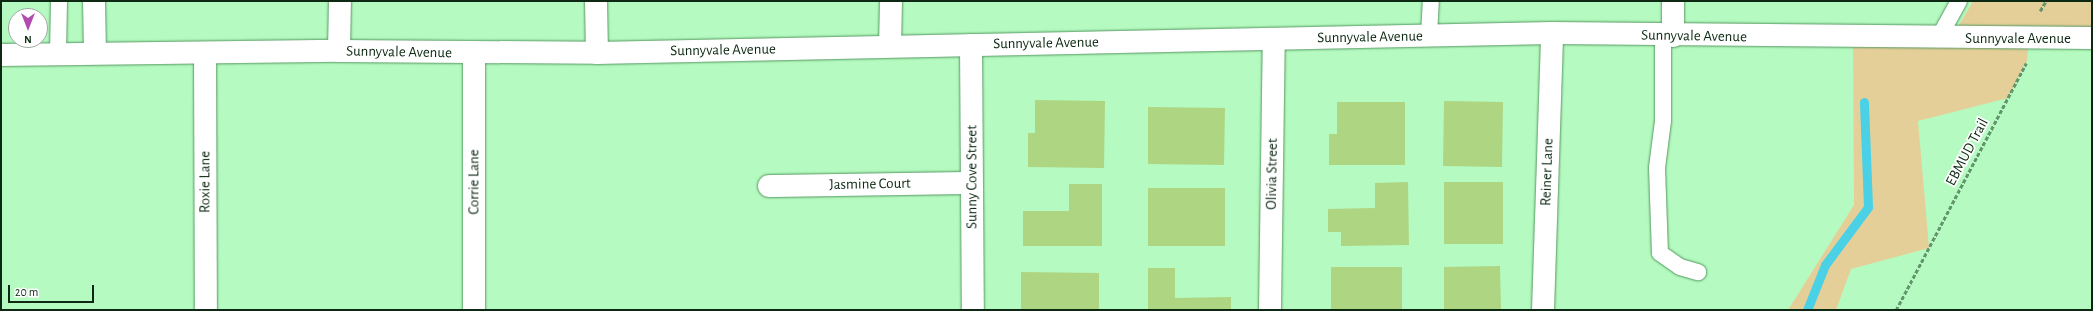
<!DOCTYPE html>
<style>
body{margin:0}
#map{position:relative;width:2093px;height:311px;overflow:hidden;background:#b5fac0;font-family:"Alegreya Sans",sans-serif}
div>[style]{position:absolute}
.green>*{inset:0;background:#e5cf98}
.stream>*{height:9px;margin:-4.5px;padding:0 4.5px;transform-origin:4.5px;border-radius:4.5px;background:#4bd1e5}
.building>*{inset:0;background:#aed582}
.path>*{height:2.5px;margin-top:-1.25px;transform-origin:0;background:repeating-linear-gradient(90deg,#63946c 0 4px,transparent 0 6px)}
.roads{filter:drop-shadow(0 0 1px #569862) drop-shadow(0 0 1px #569862)}
.service>*{height:16px;margin:-8px;padding:0 8px;transform-origin:8px;border-radius:8px;background:#fff}
.minor>*{height:22px;margin:-11px;padding:0 11px;transform-origin:11px;border-radius:11px;background:#fff}
span{translate:-50% -50%;white-space:nowrap;text-align:center;line-height:1.15;-webkit-text-stroke:3.5px #fff;paint-order:stroke}
.street-label{font-size:15px;color:#0d2913}
.frame{position:absolute;inset:0;border:2px solid #0d2913;pointer-events:none}
.north{position:absolute;left:8px;top:8px;width:40px;height:40px;box-sizing:border-box;background:#fff;border:1px solid #9ea9a1;border-radius:50%;rotate:180deg;font-size:11px;font-weight:700;line-height:16px;text-align:center;color:#0d2913}
.north::after{content:'';display:block;margin:auto;width:14px;height:18px;background:#b24baf;clip-path:polygon(50% 0,100% 100%,50% 72%,0 100%)}
.scale{position:absolute;left:8px;top:285px;width:86px;height:18px;box-sizing:border-box;border:2px solid #0d2913;border-top:0;padding-left:5px;font-size:12px;line-height:14px;white-space:nowrap;color:#0d2913;-webkit-text-stroke:3px #fff;paint-order:stroke}
</style>
<div id="map">
<div class="green">
<i style="clip-path:polygon(1973px 1px,2092px 1px,2092px 35px,2029px 40px,2027px 61px,2008px 98px,1918px 121px,1929px 248px,1851px 269px,1836px 310px,1788px 310px,1854px 205px,1853px 38px,1951px 39px)"></i>
</div>
<div class="stream">
<i style="left:1807px;top:310px;width:48px;rotate:-68.2deg"></i>
<i style="left:1825px;top:265px;width:72px;rotate:-53.4deg"></i>
<i style="left:1868px;top:207px;width:105px;rotate:-92.2deg"></i>
</div>
<div class="building">
<i style="clip-path:polygon(1035px 100px,1105px 101px,1104px 168px,1028px 167px,1028px 133px,1035px 133px)"></i>
<i style="clip-path:polygon(1444px 101px,1503px 102px,1502px 167px,1443px 166px)"></i>
<i style="clip-path:polygon(1337px 102px,1405px 102px,1405px 165px,1329px 165px,1329px 134px,1337px 134px)"></i>
<i style="clip-path:polygon(1148px 107px,1225px 108px,1224px 165px,1148px 164px)"></i>
<i style="clip-path:polygon(1408px 182px,1409px 245px,1341px 246px,1341px 232px,1328px 232px,1328px 209px,1375px 208px,1375px 183px)"></i>
<i style="clip-path:polygon(1444px 182px,1503px 182px,1503px 244px,1444px 244px)"></i>
<i style="clip-path:polygon(1069px 184px,1102px 184px,1102px 246px,1023px 246px,1023px 211px,1069px 211px)"></i>
<i style="clip-path:polygon(1148px 188px,1225px 188px,1225px 246px,1148px 246px)"></i>
<i style="clip-path:polygon(1500px 266px,1501px 310px,1444px 310px,1444px 267px)"></i>
<i style="clip-path:polygon(1331px 267px,1402px 267px,1402px 310px,1331px 310px)"></i>
<i style="clip-path:polygon(1148px 268px,1175px 268px,1175px 298px,1231px 297px,1231px 310px,1148px 310px)"></i>
<i style="clip-path:polygon(1021px 272px,1099px 273px,1099px 310px,1021px 310px)"></i>
</div>
<div class="path">
<i style="left:2040px;top:11px;width:12px;rotate:-59deg"></i>
<i style="left:1896px;top:310px;width:279px;rotate:-62.2deg"></i>
</div>
<div class="roads">
<div class="service">
<i style="left:1429px;top:36px;width:35px;rotate:-87deg"></i>
<i style="left:1663px;top:36px;width:85px;rotate:90deg"></i>
<i style="left:1663px;top:121px;width:47px;rotate:97.3deg"></i>
<i style="left:1657px;top:168px;width:85px;rotate:88deg"></i>
<i style="left:1660px;top:253px;width:24px;rotate:35deg"></i>
<i style="left:1680px;top:267px;width:19px;rotate:16deg"></i>
<i style="left:1938px;top:39px;width:43px;rotate:-61.1deg"></i>
<i style="left:58px;top:53px;width:52px;rotate:-88.9deg"></i>
</div>
<div class="minor">
<i style="left:94px;top:1px;width:52px;rotate:88.9deg"></i>
<i style="left:596px;top:1px;width:52px;rotate:88.9deg"></i>
<i style="left:1673px;top:36px;width:35px;rotate:-90deg"></i>
<i style="left:971px;top:45px;width:265px;rotate:89.6deg"></i>
<i style="left:890px;top:46px;width:45px;rotate:-88.7deg"></i>
<i style="left:339px;top:51px;width:50px;rotate:-88.9deg"></i>
<i style="left:205px;top:54px;width:256px;rotate:89.8deg"></i>
<i style="left:474px;top:54px;width:256px;rotate:90deg"></i>
<i style="left:1px;top:55px;width:338px;rotate:-0.7deg"></i>
<i style="left:339px;top:51px;width:258px;rotate:0.4deg"></i>
<i style="left:597px;top:53px;width:955px;rotate:-1.2deg"></i>
<i style="left:1552px;top:33px;width:540px;rotate:0.53deg"></i>
<i style="left:769px;top:186px;width:202px;rotate:-0.9deg"></i>
<i style="left:1270px;top:310px;width:271px;rotate:-89.2deg"></i>
<i style="left:1543px;top:310px;width:277px;rotate:-88.1deg"></i>
</div>
</div>
<div class="street-label">
<span style="left:1694px;top:36px;rotate:1deg">Sunnyvale Avenue</span>
<span style="left:1370px;top:37px;rotate:-1deg">Sunnyvale Avenue</span>
<span style="left:2018px;top:39px">Sunnyvale Avenue</span>
<span style="left:1046px;top:43px;rotate:-1deg">Sunnyvale Avenue</span>
<span style="left:723px;top:50px;rotate:-1deg">Sunnyvale Avenue</span>
<span style="left:399px;top:52px;rotate:1deg">Sunnyvale Avenue</span>
<span style="left:1967px;top:152px;rotate:-62deg">EBMUD Trail</span>
<span style="left:1547px;top:172px;rotate:-88deg">Reiner Lane</span>
<span style="left:1272px;top:174px;rotate:-89deg">Olivia Street</span>
<span style="left:972px;top:177px;rotate:-90deg">Sunny Cove Street</span>
<span style="left:205px;top:182px;rotate:-90deg">Roxie Lane</span>
<span style="left:474px;top:182px;rotate:-90deg">Corrie Lane</span>
<span style="left:870px;top:184px;rotate:-1deg">Jasmine Court</span>
</div>
<div class="frame"></div>
<div class="north">N</div>
<div class="scale">20 m</div>
</div>
